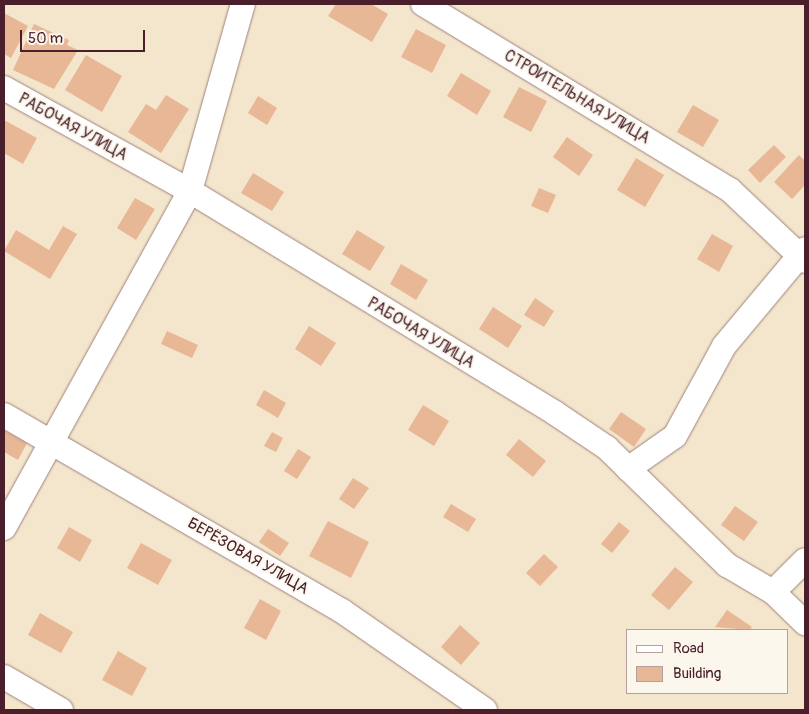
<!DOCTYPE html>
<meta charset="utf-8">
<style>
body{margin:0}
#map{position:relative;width:809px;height:714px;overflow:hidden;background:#f4e6cd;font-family:Pangolin,sans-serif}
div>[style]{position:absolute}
.building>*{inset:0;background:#e7b796}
.roads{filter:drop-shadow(0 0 1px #9f827c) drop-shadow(0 0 1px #9f827c)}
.minor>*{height:24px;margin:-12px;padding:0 12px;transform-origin:12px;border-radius:12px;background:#fff}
span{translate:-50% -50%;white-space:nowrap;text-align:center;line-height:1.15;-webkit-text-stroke:4px #fbf7ec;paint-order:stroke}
.street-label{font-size:16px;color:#4a1f2b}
.frame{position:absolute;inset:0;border:5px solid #4a1f2b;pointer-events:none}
.legend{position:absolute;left:626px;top:629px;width:162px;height:65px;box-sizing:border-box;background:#fbf7ec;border:1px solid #b4a19f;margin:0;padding:6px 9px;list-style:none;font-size:15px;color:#4a1f2b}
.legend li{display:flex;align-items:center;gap:10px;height:25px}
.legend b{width:25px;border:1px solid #b4a19f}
.scale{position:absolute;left:20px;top:30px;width:125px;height:22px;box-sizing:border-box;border:2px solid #4a1f2b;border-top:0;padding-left:6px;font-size:15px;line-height:18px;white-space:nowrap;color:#4a1f2b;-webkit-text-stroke:4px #fbf7ec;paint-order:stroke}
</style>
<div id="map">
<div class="building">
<i style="clip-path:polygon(336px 4px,371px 4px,388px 14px,372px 42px,328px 16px)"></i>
<i style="clip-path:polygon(4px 13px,28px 26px,11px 58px,4px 54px)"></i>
<i style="clip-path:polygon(34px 24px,69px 40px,67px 45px,78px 50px,54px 89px,13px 70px)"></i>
<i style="clip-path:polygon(416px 29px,446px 45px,432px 73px,401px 57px)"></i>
<i style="clip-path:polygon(86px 55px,122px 76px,102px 112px,65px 90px)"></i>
<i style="clip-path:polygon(461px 73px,491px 91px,477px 115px,447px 96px)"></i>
<i style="clip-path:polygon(519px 87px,547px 101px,531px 132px,503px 117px)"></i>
<i style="clip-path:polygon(166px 95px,189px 109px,161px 153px,128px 132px,146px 104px,156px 110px)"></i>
<i style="clip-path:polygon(258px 96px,277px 108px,267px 125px,248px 113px)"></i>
<i style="clip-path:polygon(693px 105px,719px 120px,703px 147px,677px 132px)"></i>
<i style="clip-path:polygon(4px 120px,37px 138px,23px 164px,4px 153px)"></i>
<i style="clip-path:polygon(567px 137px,593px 155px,579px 176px,553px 157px)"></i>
<i style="clip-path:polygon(774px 145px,786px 157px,760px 183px,748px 170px)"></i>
<i style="clip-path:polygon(799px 155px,805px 161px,805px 185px,792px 199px,774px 182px)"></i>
<i style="clip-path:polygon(636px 158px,664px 175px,645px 207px,617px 190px)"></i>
<i style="clip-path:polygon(253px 173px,284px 192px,272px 211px,241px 193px)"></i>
<i style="clip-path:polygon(539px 188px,556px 195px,548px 213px,531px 206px)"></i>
<i style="clip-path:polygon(135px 198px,155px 209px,136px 240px,117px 228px)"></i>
<i style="clip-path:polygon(63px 226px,77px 234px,50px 279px,4px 251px,16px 230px,49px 250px)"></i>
<i style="clip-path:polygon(357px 230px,385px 247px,370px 271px,342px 254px)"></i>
<i style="clip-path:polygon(712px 234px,733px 246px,719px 272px,697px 259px)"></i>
<i style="clip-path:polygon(401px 264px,428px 280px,416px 300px,390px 284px)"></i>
<i style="clip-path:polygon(535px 298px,554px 311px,544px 327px,524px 315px)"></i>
<i style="clip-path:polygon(493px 307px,522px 326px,508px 348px,479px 329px)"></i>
<i style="clip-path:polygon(309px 326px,336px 343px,321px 366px,295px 349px)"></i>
<i style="clip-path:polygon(167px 331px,198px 345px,192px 358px,161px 344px)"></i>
<i style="clip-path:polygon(264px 390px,286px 403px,278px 418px,256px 405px)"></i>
<i style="clip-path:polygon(423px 405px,449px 421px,434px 446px,408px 430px)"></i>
<i style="clip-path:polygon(621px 412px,646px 429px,634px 447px,609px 429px)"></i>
<i style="clip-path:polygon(5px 431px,27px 443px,18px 460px,4px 452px)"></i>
<i style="clip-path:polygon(272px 432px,283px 438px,276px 452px,264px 446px)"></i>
<i style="clip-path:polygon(519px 439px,546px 461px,533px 477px,506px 455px)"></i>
<i style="clip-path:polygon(298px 449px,311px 457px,297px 479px,284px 471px)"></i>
<i style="clip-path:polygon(353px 478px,369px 488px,354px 509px,339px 499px)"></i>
<i style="clip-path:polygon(451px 504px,476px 519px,468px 532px,443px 517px)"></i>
<i style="clip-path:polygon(735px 506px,758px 522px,744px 541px,721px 525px)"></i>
<i style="clip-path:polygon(328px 521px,369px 542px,351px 578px,309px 556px)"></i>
<i style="clip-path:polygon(619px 522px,630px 531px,612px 553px,601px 544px)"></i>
<i style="clip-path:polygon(69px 527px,92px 540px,80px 562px,57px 548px)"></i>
<i style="clip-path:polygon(268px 529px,289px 543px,280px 556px,259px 542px)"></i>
<i style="clip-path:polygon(141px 543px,172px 560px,158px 585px,127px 568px)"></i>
<i style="clip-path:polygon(544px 554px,558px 567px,540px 586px,526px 573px)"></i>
<i style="clip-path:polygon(675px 567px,693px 582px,669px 610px,651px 595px)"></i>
<i style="clip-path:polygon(260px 599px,281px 611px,266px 640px,244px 628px)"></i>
<i style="clip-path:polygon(727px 610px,752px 627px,750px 630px,715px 627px)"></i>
<i style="clip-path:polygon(40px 613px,73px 632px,61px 653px,28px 635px)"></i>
<i style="clip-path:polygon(460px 625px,480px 643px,461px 665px,441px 647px)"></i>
<i style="clip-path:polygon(118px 651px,147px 668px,132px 696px,102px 680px)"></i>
</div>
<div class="roads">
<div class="minor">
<i style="left:423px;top:4px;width:359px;rotate:31.2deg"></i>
<i style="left:730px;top:190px;width:103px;rotate:43.4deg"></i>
<i style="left:4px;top:88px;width:213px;rotate:29deg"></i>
<i style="left:190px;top:191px;width:427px;rotate:31.3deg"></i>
<i style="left:555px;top:413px;width:63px;rotate:33.9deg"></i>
<i style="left:607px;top:448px;width:168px;rotate:44.3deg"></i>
<i style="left:727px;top:565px;width:53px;rotate:30.4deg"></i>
<i style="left:773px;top:592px;width:45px;rotate:44.1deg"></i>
<i style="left:4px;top:415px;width:391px;rotate:30.1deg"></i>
<i style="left:342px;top:611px;width:174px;rotate:34.7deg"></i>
<i style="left:628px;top:469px;width:57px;rotate:-35.1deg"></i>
<i style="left:675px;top:436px;width:102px;rotate:-61.4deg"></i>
<i style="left:724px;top:346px;width:126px;rotate:-50.1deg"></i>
<i style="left:4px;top:528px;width:385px;rotate:-61.1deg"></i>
<i style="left:190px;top:191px;width:194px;rotate:-74.2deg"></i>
<i style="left:773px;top:592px;width:45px;rotate:-45deg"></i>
<i style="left:4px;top:677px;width:66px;rotate:30.1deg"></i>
</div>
</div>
<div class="street-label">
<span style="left:577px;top:97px;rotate:31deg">СТРОИТЕЛЬНАЯ УЛИЦА</span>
<span style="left:73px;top:127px;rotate:29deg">РАБОЧАЯ УЛИЦА</span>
<span style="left:421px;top:333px;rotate:31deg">РАБОЧАЯ УЛИЦА</span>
<span style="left:248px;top:556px;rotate:30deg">БЕРЁЗОВАЯ УЛИЦА</span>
</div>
<div class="frame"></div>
<ul class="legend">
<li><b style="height:6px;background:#fff"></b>Road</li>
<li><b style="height:14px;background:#e7b796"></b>Building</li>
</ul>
<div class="scale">50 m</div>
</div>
